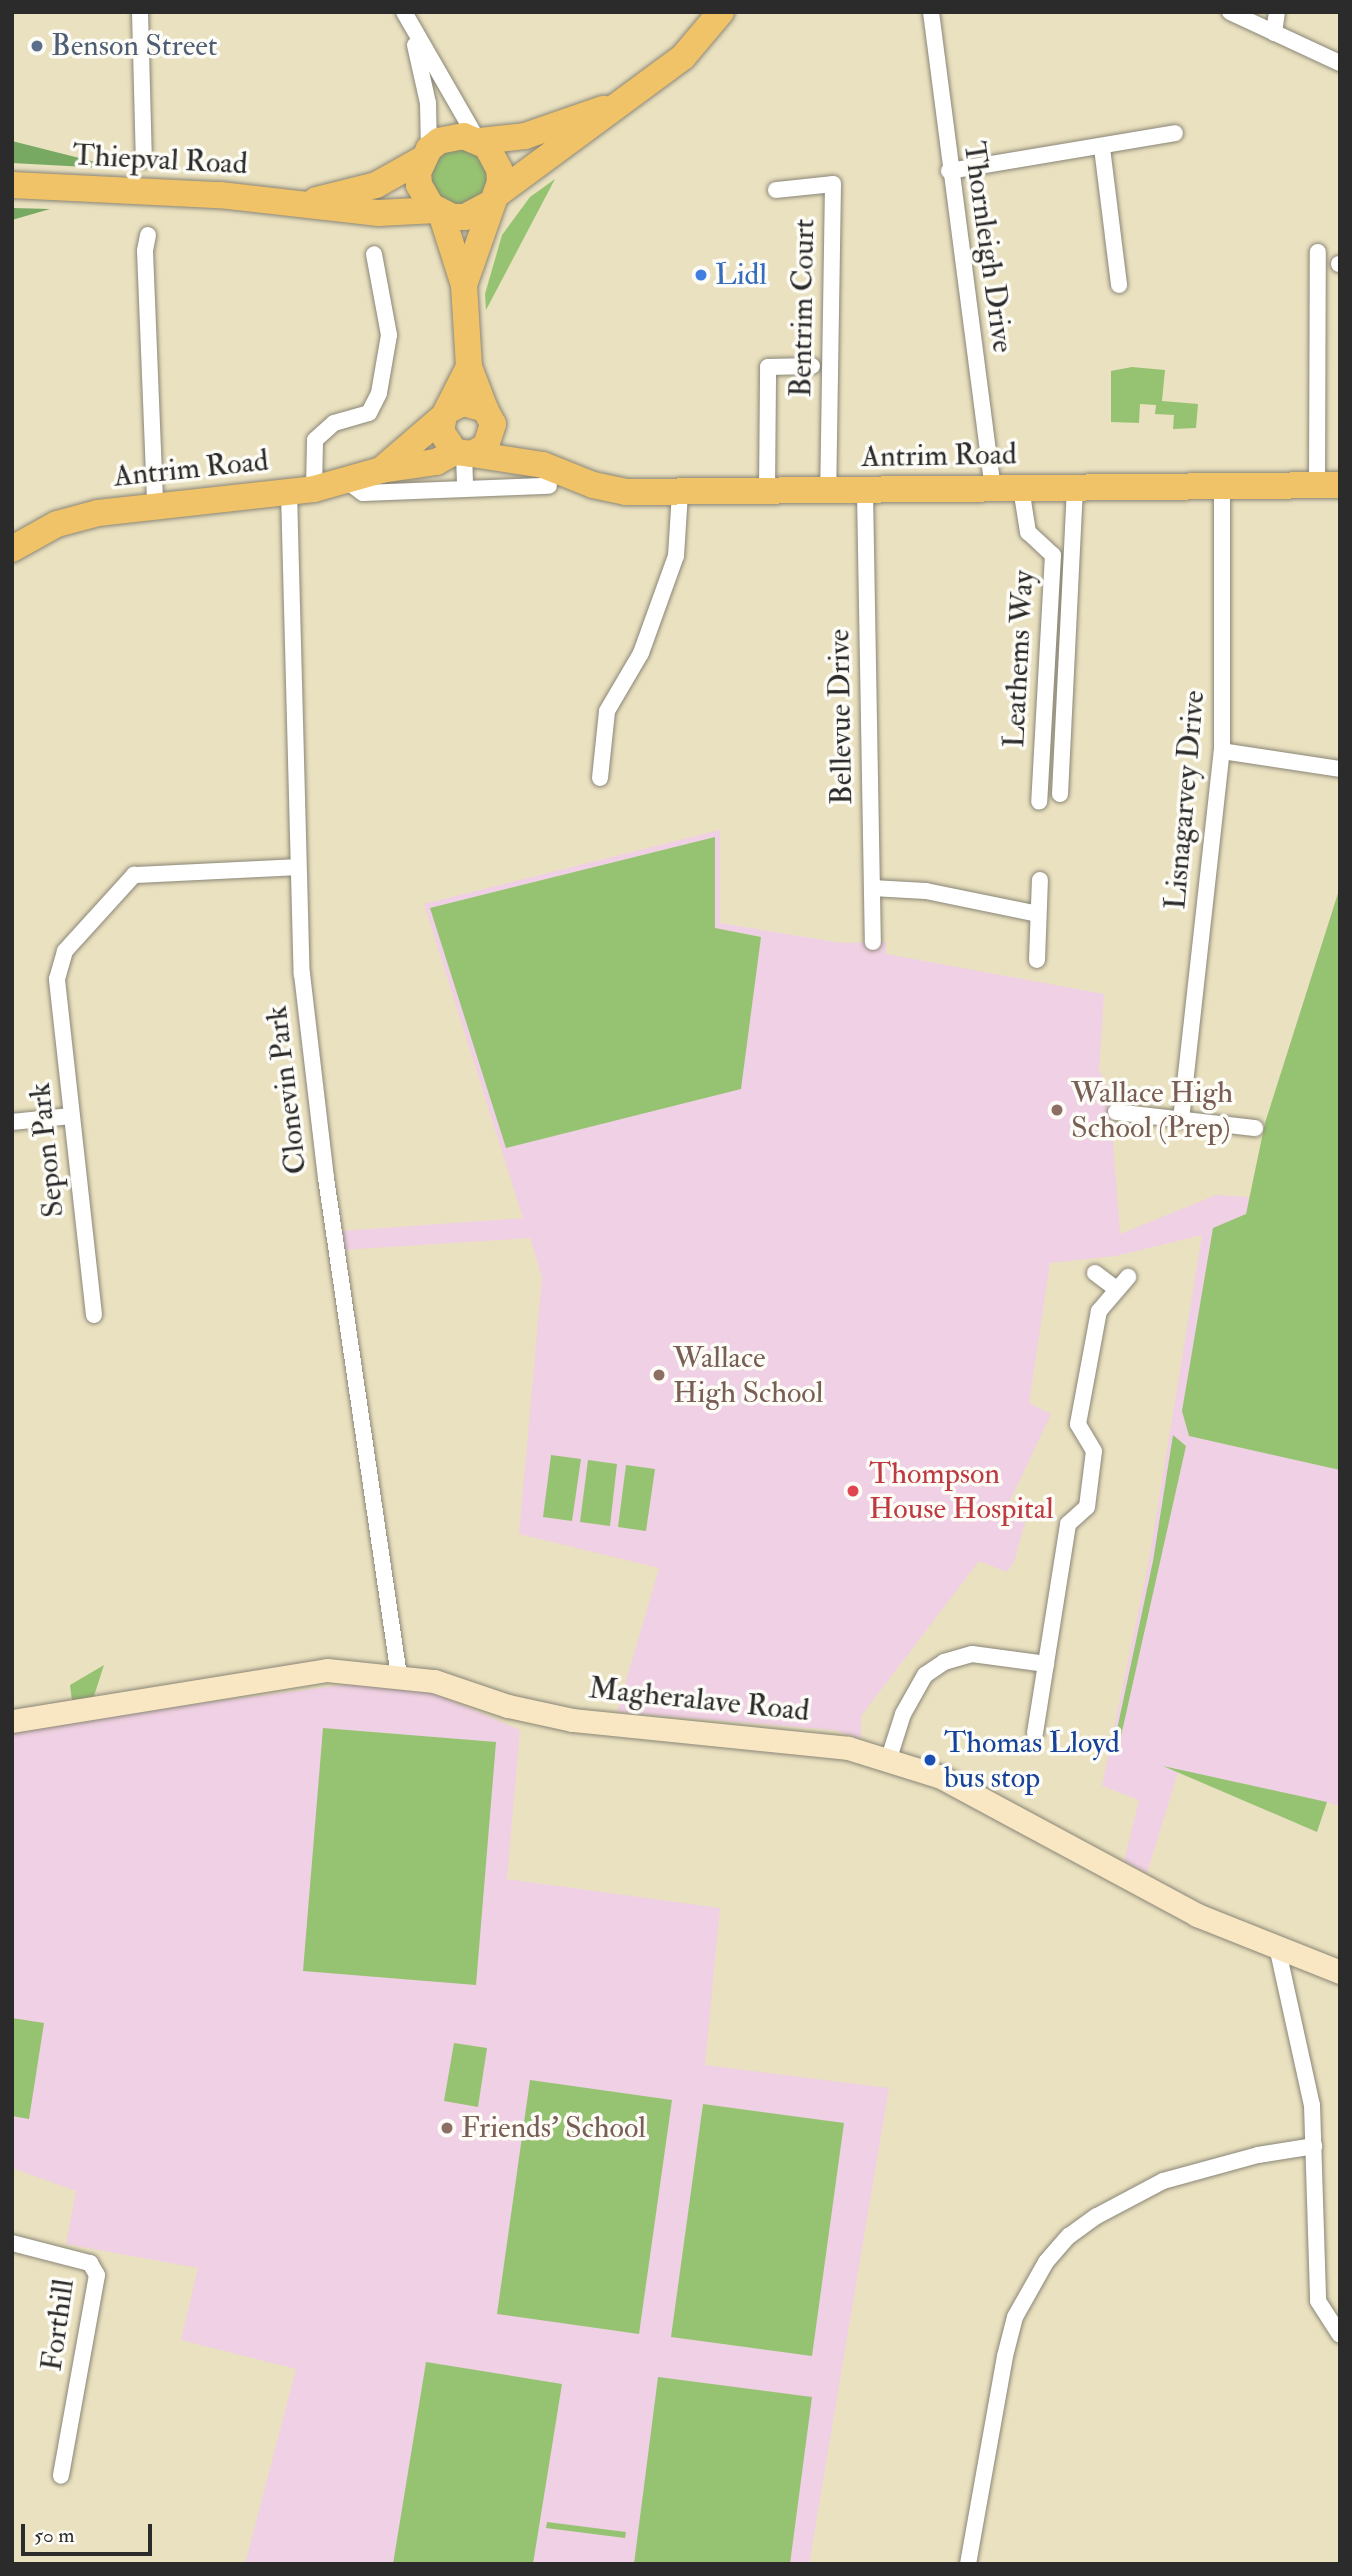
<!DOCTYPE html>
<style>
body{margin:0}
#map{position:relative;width:1352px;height:2576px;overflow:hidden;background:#eae1c0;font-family:"IM FELL Double Pica",serif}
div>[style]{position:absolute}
.built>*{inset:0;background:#f0d0e4}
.green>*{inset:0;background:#96c371}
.round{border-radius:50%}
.forest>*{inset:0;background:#78a963}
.roads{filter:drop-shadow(0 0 2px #8a8676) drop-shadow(0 0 2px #8a8676)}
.street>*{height:16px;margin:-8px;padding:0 8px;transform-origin:8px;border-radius:8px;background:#fff}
.secondary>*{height:23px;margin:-11.5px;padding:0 11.5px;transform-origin:11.5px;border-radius:11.5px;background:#f9e7c3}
.primary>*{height:26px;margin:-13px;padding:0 13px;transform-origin:13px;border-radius:13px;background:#f1c369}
.dots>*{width:19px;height:19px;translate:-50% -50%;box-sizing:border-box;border:4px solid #fdfcf7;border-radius:50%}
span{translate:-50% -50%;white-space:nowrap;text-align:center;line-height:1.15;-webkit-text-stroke:7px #fdfcf7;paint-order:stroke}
.service-label{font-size:30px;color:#4e5e75}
.left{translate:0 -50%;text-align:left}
.street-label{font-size:30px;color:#2b2b2b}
.shop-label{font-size:30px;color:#366cbe}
.education-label{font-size:30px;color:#785e54}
.health-label{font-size:30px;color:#be3a42}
.transit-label{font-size:30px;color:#164399}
.frame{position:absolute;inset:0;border:14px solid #2b2b2b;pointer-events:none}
.scale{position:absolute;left:21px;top:2524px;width:131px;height:32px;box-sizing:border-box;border:4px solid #2b2b2b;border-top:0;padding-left:9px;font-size:21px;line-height:24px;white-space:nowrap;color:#2b2b2b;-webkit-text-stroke:5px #fdfcf7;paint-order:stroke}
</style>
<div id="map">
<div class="built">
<i style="clip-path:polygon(720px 830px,720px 923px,842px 943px,886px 942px,886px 954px,1104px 994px,1099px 1070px,1109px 1089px,1120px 1234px,1216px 1195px,1250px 1197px,1265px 1123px,1340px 887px,1340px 1806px,1326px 1802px,1317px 1832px,1178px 1772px,1147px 1873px,1124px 1861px,1139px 1800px,1102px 1786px,1149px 1560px,1202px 1235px,1116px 1256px,1050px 1263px,1029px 1403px,1051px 1414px,1006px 1509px,1026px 1519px,1014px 1562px,1007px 1572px,979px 1561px,861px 1716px,861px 1739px,835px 1730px,617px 1712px,659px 1568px,519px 1534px,542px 1277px,530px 1238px,343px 1250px,341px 1231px,523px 1218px,424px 904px)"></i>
<i style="clip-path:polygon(360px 1683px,416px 1685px,520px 1730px,507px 1879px,720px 1908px,705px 2065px,889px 2088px,809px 2564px,245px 2564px,296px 2369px,181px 2340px,198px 2268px,66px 2244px,76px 2191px,12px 2168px,12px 1727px)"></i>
</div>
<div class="green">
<i class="round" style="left:429px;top:147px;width:58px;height:58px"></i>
<i style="clip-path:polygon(555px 179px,486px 310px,485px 294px,502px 235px,530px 197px)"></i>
<i style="clip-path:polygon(1132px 367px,1165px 370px,1162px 401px,1198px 404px,1196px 428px,1173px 429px,1174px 415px,1155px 414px,1156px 405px,1140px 404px,1139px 423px,1111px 422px,1111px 371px)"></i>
<i style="clip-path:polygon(715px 837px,715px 928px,761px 937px,741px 1089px,506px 1148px,430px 908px)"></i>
<i style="clip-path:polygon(1340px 887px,1340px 1470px,1189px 1436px,1182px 1411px,1213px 1228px,1246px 1214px,1265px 1123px)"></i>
<i style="clip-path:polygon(1173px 1435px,1186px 1446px,1117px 1754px,1112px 1753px,1153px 1561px)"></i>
<i style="clip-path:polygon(551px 1455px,581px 1459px,572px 1521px,543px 1517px)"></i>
<i style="clip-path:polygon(588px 1460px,617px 1464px,610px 1526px,580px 1522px)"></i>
<i style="clip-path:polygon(626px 1465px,655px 1469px,646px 1531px,618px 1527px)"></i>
<i style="clip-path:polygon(104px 1665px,93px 1699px,72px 1701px,70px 1685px)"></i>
<i style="clip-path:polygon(323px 1728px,496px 1742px,476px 1985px,303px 1971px)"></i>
<i style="clip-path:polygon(1163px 1766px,1327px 1802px,1317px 1832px)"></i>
<i style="clip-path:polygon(12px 2018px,44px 2023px,29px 2119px,12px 2116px)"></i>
<i style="clip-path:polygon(454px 2043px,487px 2048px,478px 2107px,444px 2101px)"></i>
<i style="clip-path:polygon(530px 2080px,672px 2100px,639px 2334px,497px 2314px)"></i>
<i style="clip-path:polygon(703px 2104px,844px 2123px,812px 2356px,671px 2337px)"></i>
<i style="clip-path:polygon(426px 2362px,562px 2384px,533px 2564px,393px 2564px)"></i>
<i style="clip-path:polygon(658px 2377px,812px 2397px,790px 2564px,634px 2564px)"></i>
<i style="clip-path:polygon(547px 2522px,626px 2532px,625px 2538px,546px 2528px)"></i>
</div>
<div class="forest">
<i style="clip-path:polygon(12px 141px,123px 169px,12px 163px)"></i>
<i style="clip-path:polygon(12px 208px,50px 209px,12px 220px)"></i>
</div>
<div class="roads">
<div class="street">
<i style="left:140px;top:12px;width:148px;rotate:88.5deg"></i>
<i style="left:404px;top:12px;width:146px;rotate:60.1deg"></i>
<i style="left:931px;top:12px;width:481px;rotate:82.6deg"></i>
<i style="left:1230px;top:12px;width:121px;rotate:24.9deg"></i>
<i style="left:1274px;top:33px;width:21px;rotate:-82deg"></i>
<i style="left:415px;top:45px;width:59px;rotate:77.4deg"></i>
<i style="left:428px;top:103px;width:46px;rotate:88.8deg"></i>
<i style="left:1102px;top:148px;width:138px;rotate:82.9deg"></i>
<i style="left:949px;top:171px;width:229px;rotate:-9.5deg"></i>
<i style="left:776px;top:190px;width:57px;rotate:-6deg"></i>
<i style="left:833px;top:184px;width:308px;rotate:90.9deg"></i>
<i style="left:148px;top:235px;width:16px;rotate:101deg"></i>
<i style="left:145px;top:251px;width:254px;rotate:87.7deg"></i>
<i style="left:1339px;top:264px;width:1px"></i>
<i style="left:464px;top:454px;width:35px;rotate:88deg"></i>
<i style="left:347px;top:481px;width:20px;rotate:37deg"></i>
<i style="left:363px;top:493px;width:186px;rotate:-2.2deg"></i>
<i style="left:1317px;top:485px;width:233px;rotate:-89.8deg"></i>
<i style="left:1021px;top:488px;width:45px;rotate:81deg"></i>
<i style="left:1028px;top:532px;width:34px;rotate:43deg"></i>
<i style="left:1053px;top:555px;width:247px;rotate:93.2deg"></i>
<i style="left:314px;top:489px;width:49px;rotate:-88.8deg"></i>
<i style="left:315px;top:440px;width:25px;rotate:-42deg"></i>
<i style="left:334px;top:423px;width:36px;rotate:-16deg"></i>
<i style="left:369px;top:413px;width:22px;rotate:-63deg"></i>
<i style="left:379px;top:393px;width:59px;rotate:-80.2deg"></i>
<i style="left:389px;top:335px;width:82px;rotate:-100.5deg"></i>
<i style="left:289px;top:492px;width:482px;rotate:88.5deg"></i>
<i style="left:302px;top:974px;width:205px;rotate:83.3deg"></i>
<i style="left:326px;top:1178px;width:503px;rotate:81.66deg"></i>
<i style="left:767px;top:492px;width:125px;rotate:-89.5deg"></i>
<i style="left:768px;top:367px;width:44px;rotate:-1.3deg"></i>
<i style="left:865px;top:492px;width:450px;rotate:89deg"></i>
<i style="left:1222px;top:751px;width:119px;rotate:8.7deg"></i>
<i style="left:600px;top:778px;width:67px;rotate:-84deg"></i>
<i style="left:607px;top:711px;width:67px;rotate:-59.6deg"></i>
<i style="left:641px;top:653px;width:103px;rotate:-70.2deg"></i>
<i style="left:676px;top:556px;width:64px;rotate:-86.4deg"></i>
<i style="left:1060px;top:794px;width:308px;rotate:-87.2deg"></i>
<i style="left:872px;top:888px;width:54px;rotate:3.2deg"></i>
<i style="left:926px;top:891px;width:114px;rotate:11.6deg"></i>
<i style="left:1037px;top:960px;width:80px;rotate:-87.9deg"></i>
<i style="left:1116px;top:1112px;width:140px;rotate:6.6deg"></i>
<i style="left:1181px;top:1120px;width:371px;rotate:-83.7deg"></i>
<i style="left:1222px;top:751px;width:267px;rotate:-90deg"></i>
<i style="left:12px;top:1122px;width:59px;rotate:-5.8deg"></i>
<i style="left:1095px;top:1273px;width:26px;rotate:37deg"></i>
<i style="left:94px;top:1315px;width:338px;rotate:-96.3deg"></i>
<i style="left:57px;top:979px;width:29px;rotate:-74deg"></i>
<i style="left:65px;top:951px;width:103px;rotate:-47.8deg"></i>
<i style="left:134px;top:875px;width:163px;rotate:-2.8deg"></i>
<i style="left:1035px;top:1733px;width:212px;rotate:-81deg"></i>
<i style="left:1068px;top:1524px;width:25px;rotate:-42deg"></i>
<i style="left:1087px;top:1507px;width:56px;rotate:-82.9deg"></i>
<i style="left:1094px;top:1451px;width:31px;rotate:-121deg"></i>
<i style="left:1078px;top:1424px;width:115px;rotate:-79.5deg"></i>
<i style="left:1099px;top:1311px;width:45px;rotate:-49.5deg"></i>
<i style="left:889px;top:1758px;width:46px;rotate:-72.3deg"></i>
<i style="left:903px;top:1714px;width:45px;rotate:-60.6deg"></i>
<i style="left:925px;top:1675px;width:23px;rotate:-34deg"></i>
<i style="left:944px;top:1662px;width:29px;rotate:-16deg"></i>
<i style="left:972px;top:1654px;width:75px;rotate:7.7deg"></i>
<i style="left:1278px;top:1951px;width:158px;rotate:77.6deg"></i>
<i style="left:1312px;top:2105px;width:196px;rotate:88.2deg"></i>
<i style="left:1318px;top:2301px;width:40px;rotate:57.1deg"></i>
<i style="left:12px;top:2243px;width:81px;rotate:14.4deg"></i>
<i style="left:90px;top:2263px;width:14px;rotate:60deg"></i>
<i style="left:97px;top:2275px;width:204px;rotate:100.2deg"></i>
<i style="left:968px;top:2564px;width:211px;rotate:-79.9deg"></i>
<i style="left:1005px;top:2356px;width:40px;rotate:-75.6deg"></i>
<i style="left:1015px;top:2317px;width:63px;rotate:-60.6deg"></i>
<i style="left:1046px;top:2262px;width:35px;rotate:-49deg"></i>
<i style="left:1069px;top:2236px;width:34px;rotate:-36deg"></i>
<i style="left:1097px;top:2216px;width:75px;rotate:-27.9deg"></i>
<i style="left:1163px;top:2181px;width:98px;rotate:-15.3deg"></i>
<i style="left:1258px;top:2155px;width:57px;rotate:-9.1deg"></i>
</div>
<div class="secondary">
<i style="left:12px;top:1721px;width:319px;rotate:-9.2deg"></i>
<i style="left:327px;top:1670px;width:108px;rotate:5.9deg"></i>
<i style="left:434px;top:1681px;width:78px;rotate:18.7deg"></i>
<i style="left:508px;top:1706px;width:66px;rotate:12.2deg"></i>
<i style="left:573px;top:1720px;width:276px;rotate:5.8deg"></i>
<i style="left:848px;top:1748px;width:97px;rotate:17.3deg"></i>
<i style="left:941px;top:1777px;width:291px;rotate:28.3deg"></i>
<i style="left:1197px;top:1915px;width:154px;rotate:21.7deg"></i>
</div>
<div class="primary">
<i style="left:480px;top:141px;width:45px;rotate:-6.3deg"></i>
<i style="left:525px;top:136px;width:83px;rotate:-19.1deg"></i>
<i style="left:12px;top:185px;width:208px;rotate:2.8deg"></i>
<i style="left:220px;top:195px;width:160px;rotate:6.5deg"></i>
<i style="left:379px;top:213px;width:57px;rotate:-3deg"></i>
<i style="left:496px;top:195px;width:232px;rotate:-36.4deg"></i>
<i style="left:683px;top:57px;width:59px;rotate:-49.8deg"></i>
<i style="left:316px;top:200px;width:62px;rotate:-14deg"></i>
<i style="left:376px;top:185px;width:51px;rotate:-29.1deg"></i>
<i style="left:441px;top:213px;width:76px;rotate:72.3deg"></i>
<i style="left:485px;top:409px;width:45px;rotate:-110.9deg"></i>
<i style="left:469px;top:367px;width:82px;rotate:-93.5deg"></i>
<i style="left:464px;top:285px;width:109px;rotate:-70.7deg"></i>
<i style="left:500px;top:182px;width:13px;rotate:-94deg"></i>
<i style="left:499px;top:169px;width:26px;rotate:-118deg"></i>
<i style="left:487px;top:146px;width:25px;rotate:-157deg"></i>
<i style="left:464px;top:136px;width:25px;rotate:169deg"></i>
<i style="left:439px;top:141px;width:13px;rotate:141deg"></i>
<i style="left:429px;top:149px;width:26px;rotate:115deg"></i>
<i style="left:418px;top:173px;width:12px;rotate:85deg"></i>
<i style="left:419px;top:185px;width:24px;rotate:60deg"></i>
<i style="left:431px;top:206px;width:25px;rotate:27deg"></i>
<i style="left:453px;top:217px;width:12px"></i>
<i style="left:465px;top:217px;width:26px;rotate:-28deg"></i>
<i style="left:449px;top:410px;width:16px;rotate:-27deg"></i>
<i style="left:463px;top:403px;width:23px;rotate:15deg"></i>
<i style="left:485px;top:409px;width:17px;rotate:62deg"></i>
<i style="left:493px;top:424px;width:23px;rotate:108deg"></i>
<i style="left:486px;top:446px;width:16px;rotate:150deg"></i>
<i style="left:472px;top:454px;width:17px;rotate:-173deg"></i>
<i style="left:455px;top:452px;width:25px;rotate:-124deg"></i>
<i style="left:441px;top:431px;width:15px;rotate:-79deg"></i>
<i style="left:444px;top:416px;width:55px;rotate:-63deg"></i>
<i style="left:472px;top:454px;width:72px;rotate:8.8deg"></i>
<i style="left:543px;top:465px;width:54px;rotate:21.8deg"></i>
<i style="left:593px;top:485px;width:34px;rotate:12deg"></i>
<i style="left:626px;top:492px;width:714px;rotate:-0.56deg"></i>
<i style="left:381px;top:470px;width:83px;rotate:-40.6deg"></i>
<i style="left:12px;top:549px;width:51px;rotate:-29.1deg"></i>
<i style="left:57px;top:524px;width:42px;rotate:-15deg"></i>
<i style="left:98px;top:513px;width:217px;rotate:-6.3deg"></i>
<i style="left:314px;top:489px;width:70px;rotate:-15.8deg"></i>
<i style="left:381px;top:470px;width:56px;rotate:-8.3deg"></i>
<i style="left:436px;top:462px;width:21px;rotate:-28deg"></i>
</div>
</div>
<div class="dots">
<i style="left:37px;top:46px;background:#5c6f8a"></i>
<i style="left:701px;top:275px;background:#3f7fe0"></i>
<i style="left:1057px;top:1110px;background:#8d6e63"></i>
<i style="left:659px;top:1375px;background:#8d6e63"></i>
<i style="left:853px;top:1491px;background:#e0444e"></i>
<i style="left:930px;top:1760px;background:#1a4fb4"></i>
<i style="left:447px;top:2128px;background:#8d6e63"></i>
</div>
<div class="service-label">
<span class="left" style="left:51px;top:46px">Benson Street</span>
</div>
<div class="street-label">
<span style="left:160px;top:160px;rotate:3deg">Thiepval Road</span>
<span style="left:988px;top:247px;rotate:82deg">Thornleigh Drive</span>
<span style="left:803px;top:308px;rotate:-89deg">Bentrim Court</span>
<span style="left:939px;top:456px;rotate:-1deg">Antrim Road</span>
<span style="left:191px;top:469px;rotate:-6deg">Antrim Road</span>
<span style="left:1019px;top:659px;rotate:-87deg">Leathems Way</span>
<span style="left:841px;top:717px;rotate:-91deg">Bellevue Drive</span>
<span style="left:1185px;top:800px;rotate:-85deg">Lisnagarvey Drive</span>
<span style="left:287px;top:1090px;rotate:-97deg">Clonevin Park</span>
<span style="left:47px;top:1150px;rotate:-96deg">Sepon Park</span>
<span style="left:699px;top:1700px;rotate:6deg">Magheralave Road</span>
<span style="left:58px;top:2325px;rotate:-82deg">Forthill</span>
</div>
<div class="shop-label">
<span class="left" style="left:715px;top:275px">Lidl</span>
</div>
<div class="education-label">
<span class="left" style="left:1071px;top:1110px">Wallace High<br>School (Prep)</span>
<span class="left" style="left:673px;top:1375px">Wallace<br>High School</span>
<span class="left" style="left:461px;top:2128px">Friends' School</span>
</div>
<div class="health-label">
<span class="left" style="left:869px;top:1491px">Thompson<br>House Hospital</span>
</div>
<div class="transit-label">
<span class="left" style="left:944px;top:1760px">Thomas Lloyd<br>bus stop</span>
</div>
<div class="frame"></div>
<div class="scale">50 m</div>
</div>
